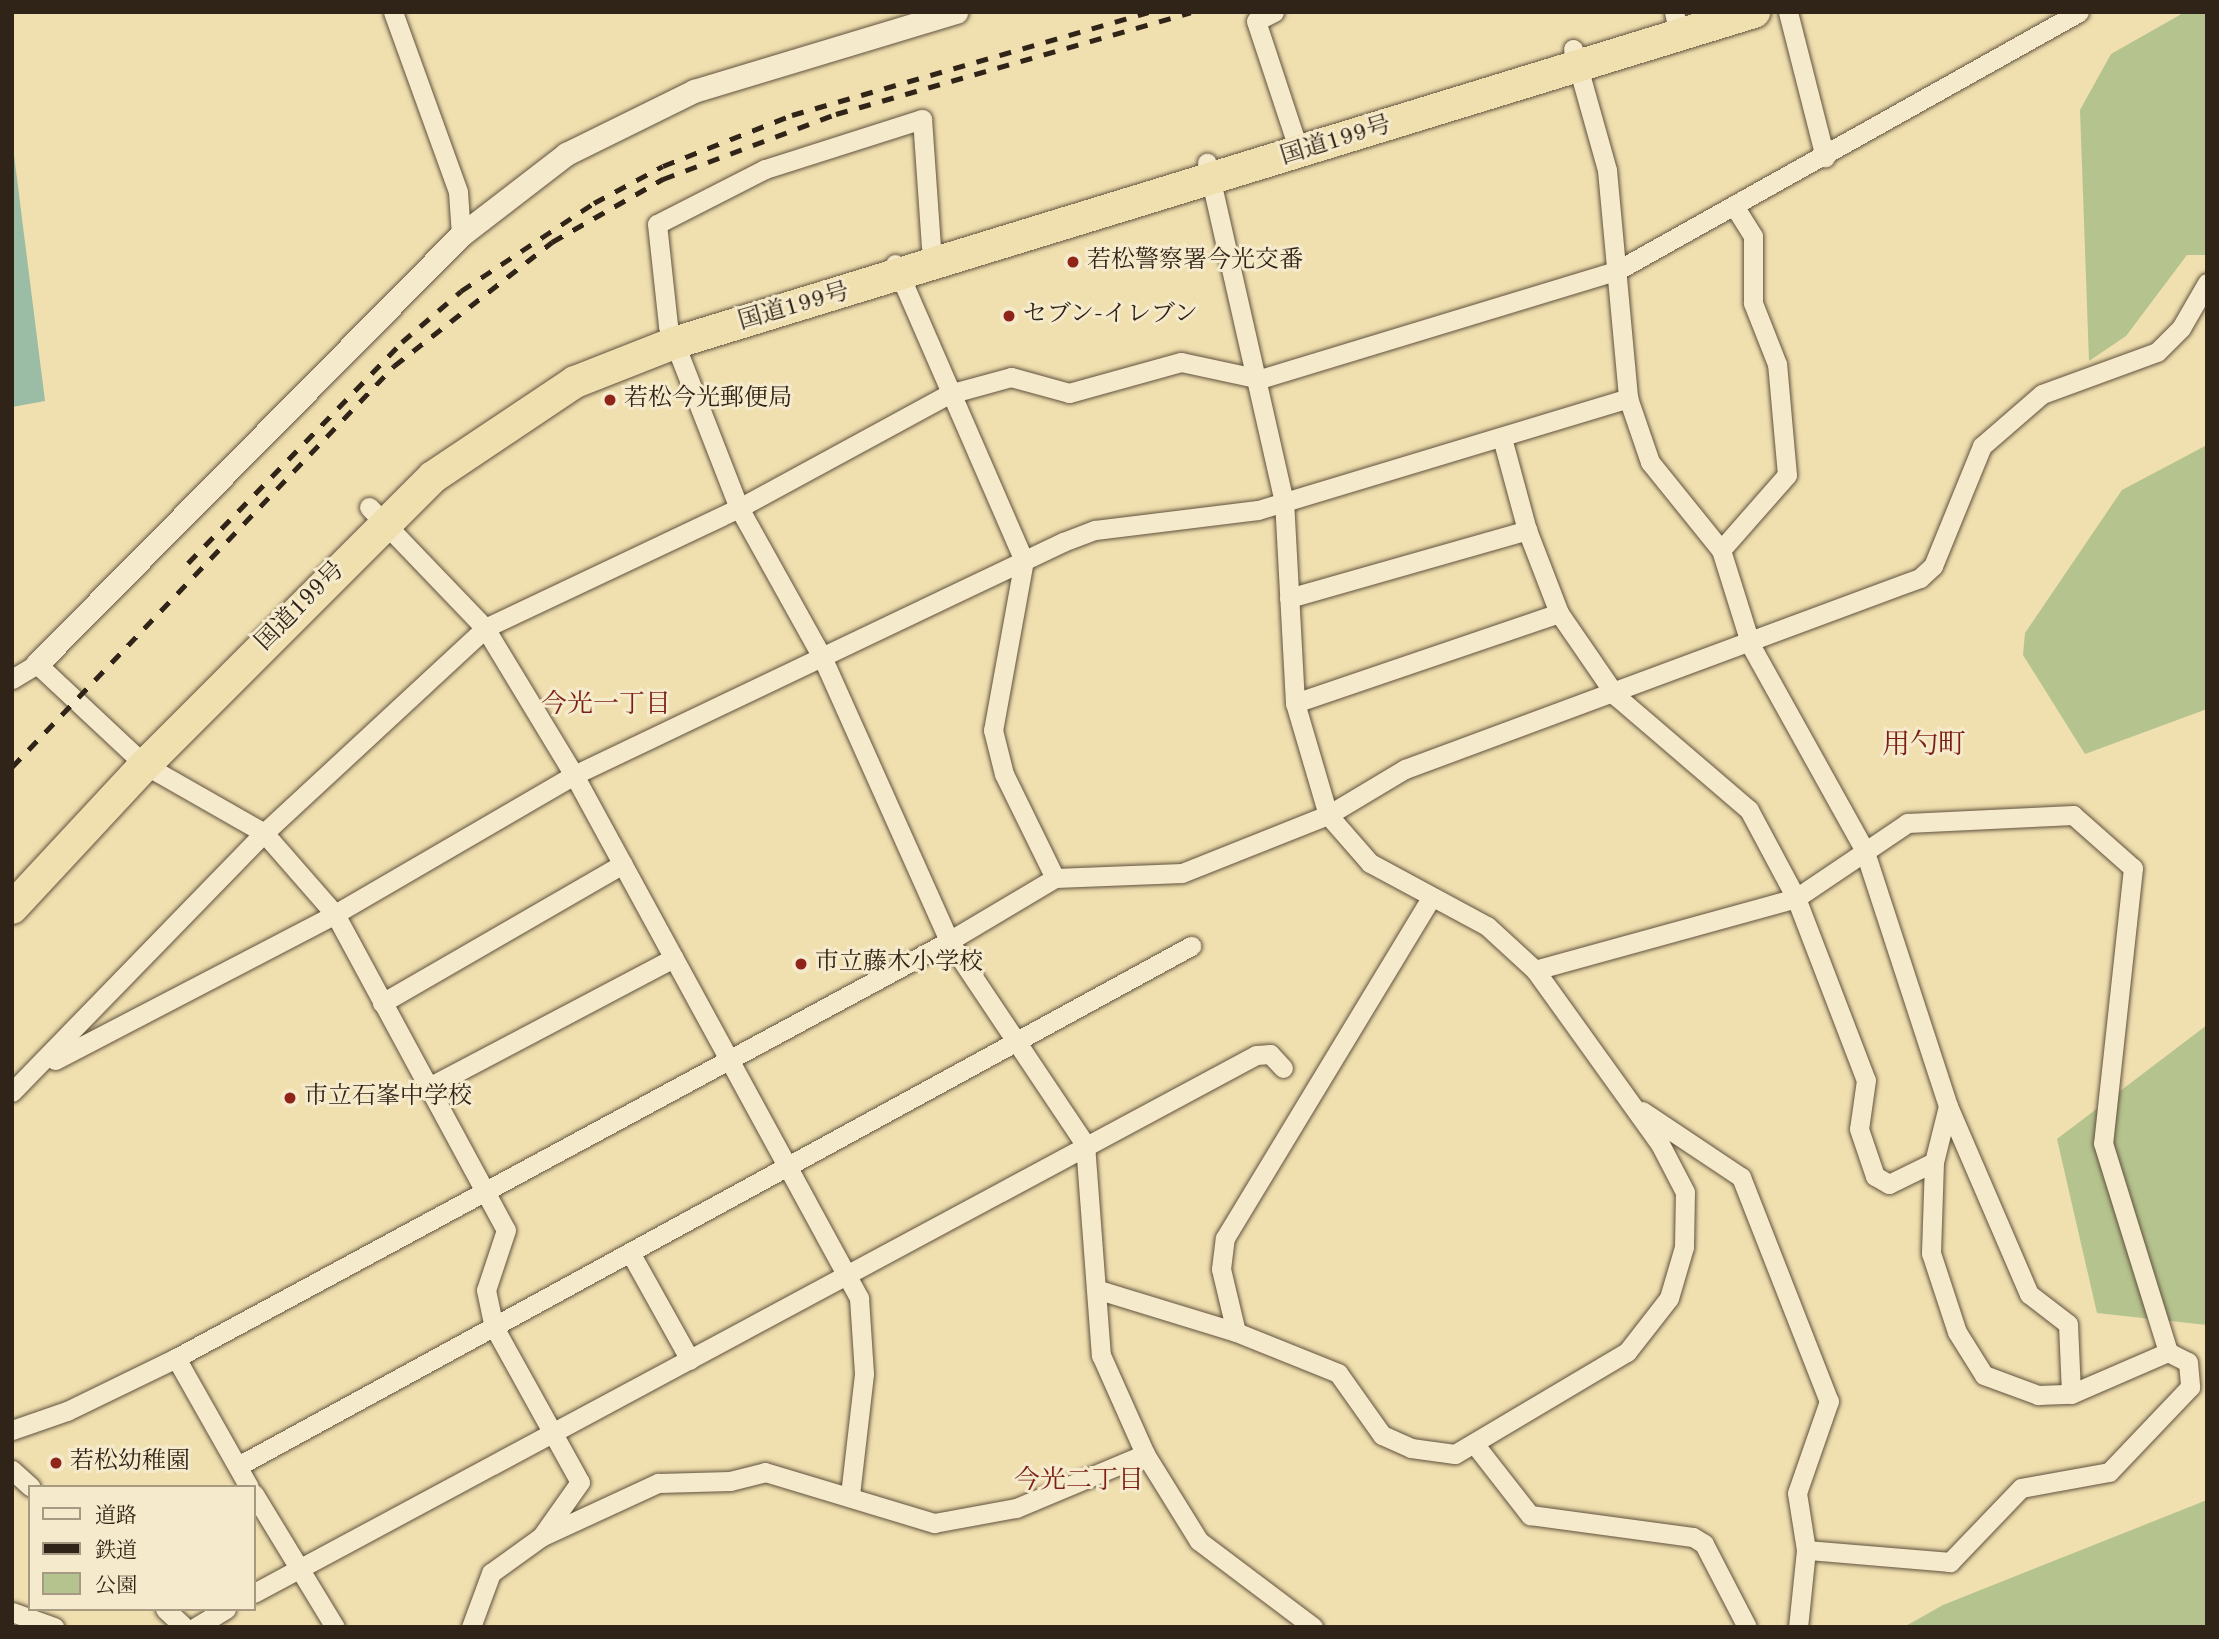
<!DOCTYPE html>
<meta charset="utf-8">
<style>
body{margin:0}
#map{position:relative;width:2219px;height:1639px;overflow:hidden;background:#f0dfaf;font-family:"Old Standard TT","Noto Serif JP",serif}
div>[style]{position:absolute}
.green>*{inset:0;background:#b5c38e}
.water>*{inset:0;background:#9bbda5}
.roads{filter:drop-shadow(0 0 2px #60523e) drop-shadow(0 0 2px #60523e)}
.minor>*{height:19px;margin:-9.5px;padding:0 9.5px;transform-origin:9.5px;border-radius:9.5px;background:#f5eacb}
.tertiary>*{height:23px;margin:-11.5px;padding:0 11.5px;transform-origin:11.5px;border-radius:11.5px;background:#f5eacb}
.trunk>*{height:32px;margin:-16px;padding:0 16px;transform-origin:16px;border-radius:16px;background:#f0dfaf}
.rail>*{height:5px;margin-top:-2.5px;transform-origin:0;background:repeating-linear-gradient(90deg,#302318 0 12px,transparent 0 24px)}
.dots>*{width:19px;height:19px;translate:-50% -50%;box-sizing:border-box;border:4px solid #f5eacb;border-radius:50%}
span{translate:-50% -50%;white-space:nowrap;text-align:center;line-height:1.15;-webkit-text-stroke:6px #f5eacb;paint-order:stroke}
.street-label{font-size:24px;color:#302318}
.poi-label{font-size:24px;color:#302318}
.left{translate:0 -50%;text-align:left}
.neighbourhood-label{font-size:26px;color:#7a1f14}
.quarter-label{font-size:28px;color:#7a1f14}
.frame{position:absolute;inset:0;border:14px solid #302318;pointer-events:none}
.legend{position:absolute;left:28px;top:1485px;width:228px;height:126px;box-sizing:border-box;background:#f5eacb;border:2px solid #a69a83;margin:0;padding:9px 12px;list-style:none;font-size:21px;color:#302318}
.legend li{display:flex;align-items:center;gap:14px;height:35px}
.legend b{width:35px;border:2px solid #a69a83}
</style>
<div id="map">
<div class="green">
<i style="clip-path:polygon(2185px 12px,2207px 12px,2207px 255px,2187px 255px,2126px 336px,2089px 361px,2080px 110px,2111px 54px)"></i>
<i style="clip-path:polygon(2207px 445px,2207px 709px,2085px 754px,2023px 655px,2025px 633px,2122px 490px)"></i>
<i style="clip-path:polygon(2207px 1025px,2207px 1325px,2097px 1313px,2057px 1139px)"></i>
<i style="clip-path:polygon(2207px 1500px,2207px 1627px,1904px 1627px,1943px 1605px)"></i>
</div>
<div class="water">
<i style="clip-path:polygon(12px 139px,45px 401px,12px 407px)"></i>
</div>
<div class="roads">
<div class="minor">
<i style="left:393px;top:12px;width:191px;rotate:70.1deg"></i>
<i style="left:458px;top:192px;width:43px;rotate:86deg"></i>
<i style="left:1274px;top:12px;width:20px;rotate:153deg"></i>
<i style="left:1256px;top:21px;width:121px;rotate:71.7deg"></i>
<i style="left:1674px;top:12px;width:9px;rotate:77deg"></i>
<i style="left:1788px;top:12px;width:150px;rotate:75.7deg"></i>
<i style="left:1573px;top:49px;width:126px;rotate:74.3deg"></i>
<i style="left:1607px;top:170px;width:229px;rotate:84.7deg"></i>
<i style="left:1628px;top:398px;width:68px;rotate:71deg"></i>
<i style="left:1650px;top:462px;width:113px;rotate:51.1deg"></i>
<i style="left:1721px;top:550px;width:101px;rotate:72.6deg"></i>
<i style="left:1751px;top:646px;width:232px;rotate:60.9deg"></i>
<i style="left:1864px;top:849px;width:270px;rotate:71.9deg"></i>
<i style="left:1948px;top:1106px;width:205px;rotate:66.7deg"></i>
<i style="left:2029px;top:1294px;width:49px;rotate:37.6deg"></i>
<i style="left:2068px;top:1324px;width:70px;rotate:87.5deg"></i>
<i style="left:931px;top:247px;width:128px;rotate:-94deg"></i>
<i style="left:922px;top:119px;width:165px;rotate:162.3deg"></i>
<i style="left:765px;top:169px;width:121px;rotate:153deg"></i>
<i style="left:657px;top:224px;width:103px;rotate:83.8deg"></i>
<i style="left:668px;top:326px;width:195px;rotate:68.7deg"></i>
<i style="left:739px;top:508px;width:173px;rotate:60.9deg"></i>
<i style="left:823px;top:659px;width:309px;rotate:65.9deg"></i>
<i style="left:949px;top:941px;width:244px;rotate:56.2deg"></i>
<i style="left:1085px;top:1144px;width:212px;rotate:85.7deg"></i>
<i style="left:1101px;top:1355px;width:108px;rotate:66deg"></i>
<i style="left:1145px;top:1454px;width:102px;rotate:58.2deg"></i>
<i style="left:1199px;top:1541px;width:143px;rotate:37deg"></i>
<i style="left:895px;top:264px;width:323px;rotate:66.5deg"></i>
<i style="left:1024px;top:560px;width:173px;rotate:100.3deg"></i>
<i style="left:993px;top:730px;width:45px;rotate:76deg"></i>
<i style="left:1004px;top:774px;width:116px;rotate:63.9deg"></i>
<i style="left:1502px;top:438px;width:95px;rotate:74.8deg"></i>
<i style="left:1527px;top:530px;width:89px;rotate:68.9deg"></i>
<i style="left:1559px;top:613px;width:101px;rotate:55.5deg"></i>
<i style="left:1616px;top:696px;width:175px;rotate:40.6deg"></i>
<i style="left:1749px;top:810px;width:100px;rotate:61.9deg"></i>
<i style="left:1796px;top:898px;width:195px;rotate:69deg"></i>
<i style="left:1866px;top:1080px;width:49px;rotate:98.1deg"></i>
<i style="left:1859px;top:1129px;width:50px;rotate:71.2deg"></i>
<i style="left:1875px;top:1176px;width:16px;rotate:30deg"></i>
<i style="left:1889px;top:1184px;width:50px;rotate:-26.1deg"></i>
<i style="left:369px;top:507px;width:168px;rotate:46.2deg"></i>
<i style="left:485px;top:628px;width:172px;rotate:58.8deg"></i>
<i style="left:574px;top:775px;width:596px;rotate:61.41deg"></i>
<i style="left:859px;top:1298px;width:76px;rotate:86.2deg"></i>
<i style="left:864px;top:1374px;width:122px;rotate:96.6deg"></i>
<i style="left:1721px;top:550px;width:100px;rotate:-48.7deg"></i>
<i style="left:1787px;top:475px;width:111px;rotate:-95.1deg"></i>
<i style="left:1777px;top:364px;width:66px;rotate:-111.5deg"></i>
<i style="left:1753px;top:303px;width:67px;rotate:-90deg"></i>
<i style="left:1753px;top:236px;width:34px;rotate:-122deg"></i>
<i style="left:1289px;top:598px;width:248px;rotate:-15.9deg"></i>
<i style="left:12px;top:679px;width:29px;rotate:-31deg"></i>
<i style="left:37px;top:664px;width:148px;rotate:43.1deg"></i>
<i style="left:145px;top:765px;width:137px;rotate:29.7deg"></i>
<i style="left:264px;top:833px;width:108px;rotate:48.8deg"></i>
<i style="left:335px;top:914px;width:359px;rotate:61.6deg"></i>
<i style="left:506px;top:1230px;width:63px;rotate:108.4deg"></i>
<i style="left:486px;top:1290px;width:38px;rotate:78deg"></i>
<i style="left:494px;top:1327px;width:177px;rotate:61deg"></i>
<i style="left:580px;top:1482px;width:67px;rotate:125.3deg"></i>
<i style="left:1295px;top:703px;width:279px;rotate:-18.8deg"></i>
<i style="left:1535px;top:970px;width:271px;rotate:-15.4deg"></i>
<i style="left:1796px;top:898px;width:134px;rotate:-34deg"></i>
<i style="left:1907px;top:823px;width:166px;rotate:-2.8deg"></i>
<i style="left:2073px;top:815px;width:80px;rotate:41.5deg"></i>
<i style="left:2133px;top:868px;width:277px;rotate:96.2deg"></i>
<i style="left:2103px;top:1143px;width:219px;rotate:72.7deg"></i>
<i style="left:2168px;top:1352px;width:22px;rotate:27deg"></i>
<i style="left:2188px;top:1362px;width:25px;rotate:85deg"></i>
<i style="left:2190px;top:1387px;width:117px;rotate:133.6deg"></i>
<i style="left:2109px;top:1472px;width:89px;rotate:169.7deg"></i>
<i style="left:2021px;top:1488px;width:103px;rotate:133.8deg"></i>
<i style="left:1950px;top:1562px;width:144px;rotate:-175.2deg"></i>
<i style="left:382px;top:1003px;width:278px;rotate:-30deg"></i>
<i style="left:55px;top:1060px;width:316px;rotate:-27.5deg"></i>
<i style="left:335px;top:914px;width:276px;rotate:-30.2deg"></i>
<i style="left:574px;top:775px;width:542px;rotate:-25.48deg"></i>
<i style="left:1063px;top:542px;width:34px;rotate:-21deg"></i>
<i style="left:1095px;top:530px;width:164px;rotate:-7deg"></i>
<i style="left:1258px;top:510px;width:387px;rotate:-16.8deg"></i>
<i style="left:427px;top:1088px;width:279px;rotate:-27.8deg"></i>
<i style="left:12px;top:1092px;width:361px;rotate:-45.8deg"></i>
<i style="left:264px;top:833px;width:301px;rotate:-42.8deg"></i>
<i style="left:485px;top:628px;width:281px;rotate:-25.3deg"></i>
<i style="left:739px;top:508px;width:239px;rotate:-28.5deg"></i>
<i style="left:949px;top:394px;width:64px;rotate:-15.3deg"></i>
<i style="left:1011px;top:377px;width:60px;rotate:15.4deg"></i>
<i style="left:1069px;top:393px;width:116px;rotate:-15.5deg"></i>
<i style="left:1181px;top:362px;width:81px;rotate:12.1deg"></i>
<i style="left:1260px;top:379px;width:374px;rotate:-16.9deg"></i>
<i style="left:1618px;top:270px;width:528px;rotate:-29.23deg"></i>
<i style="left:1948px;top:1106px;width:58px;rotate:104deg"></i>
<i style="left:1934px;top:1162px;width:91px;rotate:91.9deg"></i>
<i style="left:1931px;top:1253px;width:83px;rotate:71.8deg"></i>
<i style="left:1957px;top:1332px;width:51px;rotate:57.9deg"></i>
<i style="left:1984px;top:1375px;width:58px;rotate:20.3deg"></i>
<i style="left:2038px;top:1395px;width:33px;rotate:-2deg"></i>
<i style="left:2071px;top:1394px;width:106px;rotate:-23.4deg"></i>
<i style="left:1642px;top:1111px;width:119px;rotate:33.7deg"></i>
<i style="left:1741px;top:1177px;width:241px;rotate:68.6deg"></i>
<i style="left:1829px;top:1401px;width:97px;rotate:109.2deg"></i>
<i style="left:1797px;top:1493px;width:58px;rotate:81deg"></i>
<i style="left:1806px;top:1550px;width:77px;rotate:95.9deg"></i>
<i style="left:631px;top:1254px;width:121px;rotate:60.9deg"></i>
<i style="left:1099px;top:1290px;width:143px;rotate:17deg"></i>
<i style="left:1236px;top:1332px;width:110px;rotate:21.9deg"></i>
<i style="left:1338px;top:1373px;width:76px;rotate:54.6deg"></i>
<i style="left:1382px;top:1435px;width:32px;rotate:24deg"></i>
<i style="left:1411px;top:1448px;width:44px;rotate:7.8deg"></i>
<i style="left:1455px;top:1454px;width:200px;rotate:-30.7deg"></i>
<i style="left:1627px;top:1352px;width:68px;rotate:-52.1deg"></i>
<i style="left:1669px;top:1298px;width:53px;rotate:-73.6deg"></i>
<i style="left:1684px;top:1247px;width:55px;rotate:-89deg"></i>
<i style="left:1685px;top:1192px;width:54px;rotate:-117.5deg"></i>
<i style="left:1660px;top:1144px;width:214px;rotate:-125.7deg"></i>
<i style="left:1535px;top:970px;width:65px;rotate:-137.5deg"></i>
<i style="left:1487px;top:926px;width:133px;rotate:-151.7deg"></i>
<i style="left:1370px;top:863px;width:64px;rotate:-131.2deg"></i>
<i style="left:1328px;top:815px;width:117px;rotate:-106.4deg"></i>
<i style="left:1295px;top:703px;width:201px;rotate:-93.1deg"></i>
<i style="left:1284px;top:502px;width:348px;rotate:-102.8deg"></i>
<i style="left:1236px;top:1332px;width:65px;rotate:-103.4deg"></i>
<i style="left:1221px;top:1269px;width:31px;rotate:-83deg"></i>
<i style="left:1225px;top:1238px;width:396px;rotate:-58.8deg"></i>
<i style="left:176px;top:1358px;width:148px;rotate:60.5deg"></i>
<i style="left:12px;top:1430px;width:58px;rotate:-19.1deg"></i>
<i style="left:67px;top:1411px;width:121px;rotate:-25.9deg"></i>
<i style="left:176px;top:1358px;width:878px;rotate:-28.34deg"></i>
<i style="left:949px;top:941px;width:123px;rotate:-30.7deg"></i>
<i style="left:1055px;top:878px;width:127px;rotate:-2.3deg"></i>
<i style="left:1182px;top:873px;width:157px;rotate:-21.7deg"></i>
<i style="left:1328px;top:815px;width:90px;rotate:-30.9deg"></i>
<i style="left:1405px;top:769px;width:549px;rotate:-20.35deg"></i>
<i style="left:1920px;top:578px;width:18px;rotate:-43deg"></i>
<i style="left:1933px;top:566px;width:130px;rotate:-67.8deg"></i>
<i style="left:1982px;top:446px;width:79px;rotate:-40.9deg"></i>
<i style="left:2042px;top:394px;width:122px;rotate:-20.1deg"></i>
<i style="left:2157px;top:352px;width:34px;rotate:-45deg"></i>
<i style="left:2181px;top:328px;width:52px;rotate:-60deg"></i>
<i style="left:1476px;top:1446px;width:88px;rotate:52deg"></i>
<i style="left:1530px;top:1515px;width:164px;rotate:7.7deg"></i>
<i style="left:1693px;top:1537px;width:13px;rotate:32deg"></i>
<i style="left:1704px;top:1544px;width:93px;rotate:62.6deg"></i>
<i style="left:238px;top:1466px;width:1086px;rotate:-28.62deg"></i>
<i style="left:12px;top:1470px;width:25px;rotate:42deg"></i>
<i style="left:254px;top:1494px;width:156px;rotate:58.7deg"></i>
<i style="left:254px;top:1593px;width:1137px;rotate:-28.23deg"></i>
<i style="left:1256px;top:1055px;width:14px;rotate:-4deg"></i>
<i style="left:1270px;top:1054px;width:19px;rotate:47deg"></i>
<i style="left:165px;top:1609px;width:26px;rotate:43deg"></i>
<i style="left:12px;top:1612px;width:45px;rotate:19.7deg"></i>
<i style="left:196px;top:1627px;width:35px;rotate:-31deg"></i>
<i style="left:471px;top:1627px;width:58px;rotate:-69.7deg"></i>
<i style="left:491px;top:1573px;width:62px;rotate:-35.8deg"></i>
<i style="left:541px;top:1537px;width:129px;rotate:-24.8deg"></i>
<i style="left:658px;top:1483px;width:72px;rotate:-1.6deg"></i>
<i style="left:730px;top:1481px;width:36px;rotate:-14deg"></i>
<i style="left:765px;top:1472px;width:177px;rotate:16.8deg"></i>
<i style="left:934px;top:1523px;width:83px;rotate:-10.4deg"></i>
<i style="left:1016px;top:1508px;width:140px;rotate:-22.7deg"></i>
</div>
<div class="tertiary">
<i style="left:37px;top:664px;width:603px;rotate:-45.34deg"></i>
<i style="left:461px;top:235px;width:133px;rotate:-37.6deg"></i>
<i style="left:566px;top:154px;width:143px;rotate:-26.2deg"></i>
<i style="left:694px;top:91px;width:274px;rotate:-16.8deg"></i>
</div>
<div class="trunk">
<i style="left:12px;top:908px;width:195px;rotate:-47.1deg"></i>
<i style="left:145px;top:765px;width:407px;rotate:-45deg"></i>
<i style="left:433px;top:477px;width:171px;rotate:-33.8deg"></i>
<i style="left:575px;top:382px;width:106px;rotate:-21.5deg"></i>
<i style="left:674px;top:343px;width:1130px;rotate:-17.04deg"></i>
</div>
</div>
<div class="rail">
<i style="left:188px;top:563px;width:308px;rotate:-45.9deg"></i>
<i style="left:402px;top:342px;width:78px;rotate:-40.8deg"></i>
<i style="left:461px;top:291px;width:159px;rotate:-33.5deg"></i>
<i style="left:594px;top:203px;width:78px;rotate:-28.2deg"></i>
<i style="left:663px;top:166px;width:139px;rotate:-21.6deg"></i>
<i style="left:792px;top:115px;width:371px;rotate:-16.1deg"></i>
<i style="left:12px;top:767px;width:554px;rotate:-46.39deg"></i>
<i style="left:394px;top:366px;width:201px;rotate:-38.1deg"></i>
<i style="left:552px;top:242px;width:128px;rotate:-29.6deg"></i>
<i style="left:663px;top:179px;width:185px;rotate:-20.6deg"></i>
<i style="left:836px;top:114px;width:369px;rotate:-16deg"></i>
</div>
<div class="dots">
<i style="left:1073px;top:262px;background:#8f2418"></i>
<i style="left:1009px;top:316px;background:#8f2418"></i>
<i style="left:610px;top:400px;background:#8f2418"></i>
<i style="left:801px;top:964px;background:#8f2418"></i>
<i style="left:290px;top:1098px;background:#8f2418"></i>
<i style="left:56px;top:1463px;background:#8f2418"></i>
</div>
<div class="street-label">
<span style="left:1336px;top:142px;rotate:-17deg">国道199号</span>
<span style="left:794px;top:308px;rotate:-16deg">国道199号</span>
<span style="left:301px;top:607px;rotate:-45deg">国道199号</span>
</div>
<div class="poi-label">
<span class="left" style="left:1087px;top:262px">若松警察署今光交番</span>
<span class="left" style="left:1023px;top:316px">セブン-イレブン</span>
<span class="left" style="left:624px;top:400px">若松今光郵便局</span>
<span class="left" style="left:815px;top:964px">市立藤木小学校</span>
<span class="left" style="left:304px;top:1098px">市立石峯中学校</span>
<span class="left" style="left:70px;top:1463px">若松幼稚園</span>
</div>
<div class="neighbourhood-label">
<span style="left:606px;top:706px">今光一丁目</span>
<span style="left:1079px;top:1482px">今光二丁目</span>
</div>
<div class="quarter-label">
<span style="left:1924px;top:746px">用勺町</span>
</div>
<div class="frame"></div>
<ul class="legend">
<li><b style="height:9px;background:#f5eacb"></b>道路</li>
<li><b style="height:9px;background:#302318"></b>鉄道</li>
<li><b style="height:19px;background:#b5c38e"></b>公園</li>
</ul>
</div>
